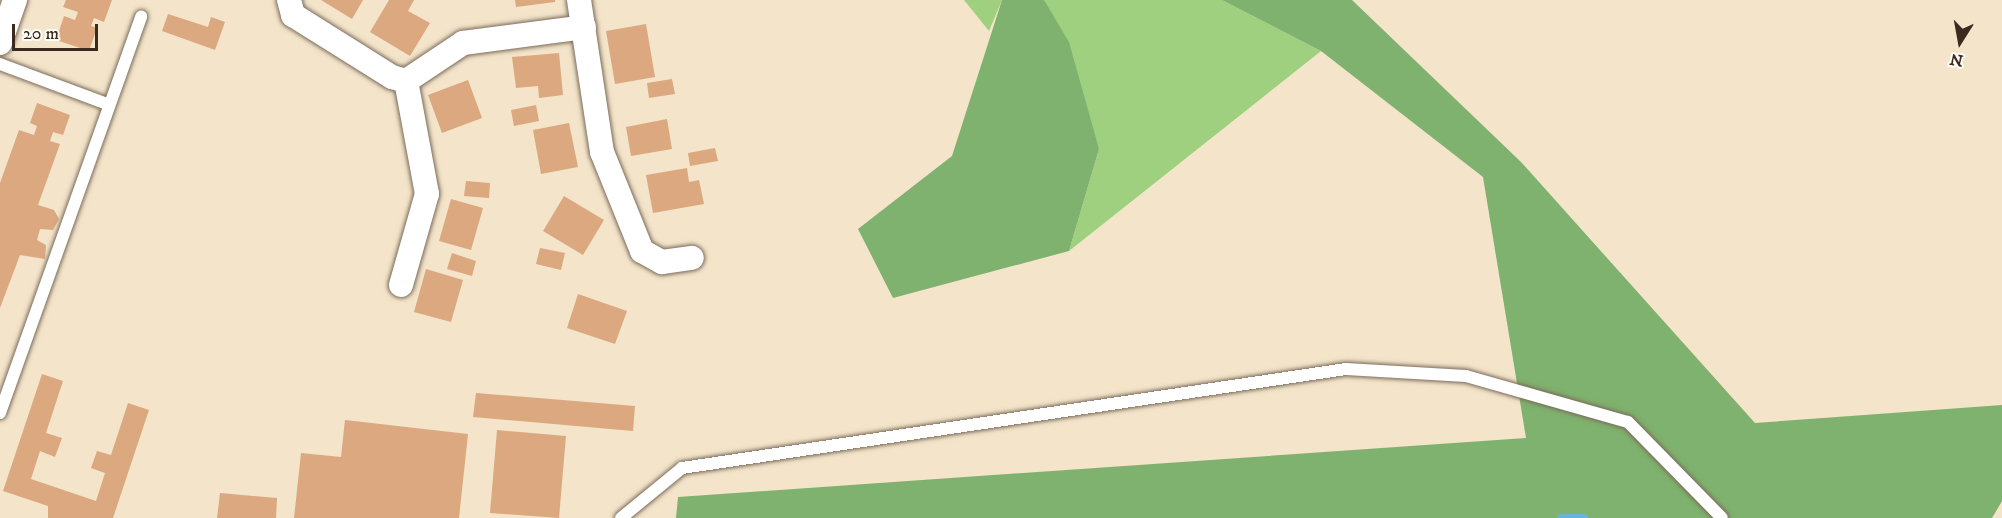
<!DOCTYPE html>
<style>
body{margin:0}
#map{position:relative;width:2002px;height:518px;overflow:hidden;background:#f3e4ca;font-family:"IM FELL DW Pica",serif}
div>[style]{position:absolute}
.green>*{inset:0;background:#9fd07f}
.forest>*{inset:0;background:#7fb26e}
.stream>*{height:8px;margin:-4px;padding:0 4px;transform-origin:4px;border-radius:4px;background:#66b4e0}
.building>*{inset:0;background:#dba880}
.roads{filter:drop-shadow(0 0 2px #7b6b5a) drop-shadow(0 0 2px #7b6b5a)}
.lane>*{height:12px;margin:-6px;padding:0 6px;transform-origin:6px;border-radius:6px;background:#fff}
.street>*{height:24px;margin:-12px;padding:0 12px;transform-origin:12px;border-radius:12px;background:#fff}
span{translate:-50% -50%;white-space:nowrap;text-align:center;line-height:1.15;-webkit-text-stroke:4.5px #fdfcf7;paint-order:stroke}
.north{position:absolute;left:1930px;top:12px;width:60px;height:60px;-webkit-text-stroke:4px #fdfcf7;paint-order:stroke;rotate:191deg;font-size:16px;font-weight:700;line-height:24px;text-align:center;color:#3b2a1e}
.north::after{content:'';display:block;margin:auto;width:21px;height:27px;background:#3b2a1e;clip-path:polygon(50% 0,100% 100%,50% 72%,0 100%)}
.scale{position:absolute;left:12px;top:24px;width:86px;height:27px;box-sizing:border-box;border:3px solid #3b2a1e;border-top:0;padding-left:8px;font-size:18px;line-height:21px;white-space:nowrap;color:#3b2a1e;-webkit-text-stroke:4px #fdfcf7;paint-order:stroke}
</style>
<div id="map">
<div class="green">
<i style="clip-path:polygon(964px 0,1002px 0,989px 31px)"></i>
<i style="clip-path:polygon(1044px 0,1222px 0,1321px 51px,1069px 251px,1099px 149px)"></i>
</div>
<div class="forest">
<i style="clip-path:polygon(1002px 0,1044px 0,1069px 42px,1099px 149px,1069px 251px,893px 298px,858px 229px,952px 156px)"></i>
<i style="clip-path:polygon(1222px 0,1352px 0,1521px 162px,1755px 423px,2002px 405px,2002px 501px,1992px 518px,676px 518px,678px 497px,1526px 438px,1483px 177px,1321px 51px)"></i>
</div>
<div class="stream">
<i style="left:1561px;top:518px;width:23px"></i>
</div>
<div class="building">
<i style="clip-path:polygon(66px 0,112px 0,104px 22px,94px 18px,91px 26px,97px 28px,89px 51px,56px 40px,64px 16px,75px 20px,78px 12px,63px 7px)"></i>
<i style="clip-path:polygon(321px 0,363px 0,352px 19px)"></i>
<i style="clip-path:polygon(389px 0,414px 0,408px 11px,430px 23px,410px 56px,370px 32px)"></i>
<i style="clip-path:polygon(515px 0,555px 0,555px 2px,516px 7px)"></i>
<i style="clip-path:polygon(168px 14px,208px 27px,211px 17px,225px 22px,215px 50px,162px 31px)"></i>
<i style="clip-path:polygon(646px 24px,655px 77px,615px 84px,606px 31px)"></i>
<i style="clip-path:polygon(559px 53px,563px 95px,539px 98px,538px 86px,516px 88px,512px 57px)"></i>
<i style="clip-path:polygon(672px 79px,675px 94px,649px 98px,647px 83px)"></i>
<i style="clip-path:polygon(468px 80px,482px 118px,442px 133px,428px 95px)"></i>
<i style="clip-path:polygon(37px 103px,70px 115px,63px 135px,53px 132px,50px 141px,60px 144px,38px 205px,54px 210px,59px 219px,53px 230px,40px 229px,37px 240px,46px 245px,45px 259px,20px 255px,0 308px,0 183px,19px 130px,34px 135px,37px 126px,30px 123px)"></i>
<i style="clip-path:polygon(536px 105px,539px 121px,514px 126px,511px 110px)"></i>
<i style="clip-path:polygon(667px 119px,672px 149px,631px 156px,626px 127px)"></i>
<i style="clip-path:polygon(569px 123px,578px 167px,541px 174px,533px 130px)"></i>
<i style="clip-path:polygon(715px 148px,718px 161px,690px 166px,688px 153px)"></i>
<i style="clip-path:polygon(687px 168px,689px 182px,699px 180px,704px 204px,653px 213px,646px 175px)"></i>
<i style="clip-path:polygon(466px 181px,490px 183px,489px 198px,464px 196px)"></i>
<i style="clip-path:polygon(564px 196px,604px 220px,583px 255px,543px 231px)"></i>
<i style="clip-path:polygon(451px 199px,483px 208px,471px 250px,439px 241px)"></i>
<i style="clip-path:polygon(540px 248px,565px 253px,561px 270px,536px 264px)"></i>
<i style="clip-path:polygon(452px 253px,476px 261px,472px 276px,447px 269px)"></i>
<i style="clip-path:polygon(426px 269px,463px 280px,451px 322px,414px 312px)"></i>
<i style="clip-path:polygon(578px 294px,627px 311px,615px 344px,567px 328px)"></i>
<i style="clip-path:polygon(42px 374px,63px 381px,46px 433px,62px 438px,55px 457px,40px 451px,31px 479px,96px 501px,105px 473px,91px 468px,97px 451px,111px 455px,128px 403px,149px 410px,113px 518px,48px 518px,48px 506px,3px 491px)"></i>
<i style="clip-path:polygon(476px 393px,635px 406px,633px 431px,473px 417px)"></i>
<i style="clip-path:polygon(345px 420px,468px 434px,459px 518px,294px 518px,301px 453px,341px 457px)"></i>
<i style="clip-path:polygon(497px 430px,566px 436px,559px 518px,490px 513px)"></i>
<i style="clip-path:polygon(220px 493px,277px 498px,276px 518px,217px 518px)"></i>
</div>
<div class="roads">
<div class="lane">
<i style="left:0;top:64px;width:114px;rotate:20.5deg"></i>
<i style="left:0;top:413px;width:421px;rotate:-70.4deg"></i>
<i style="left:621px;top:518px;width:79px;rotate:-39.3deg"></i>
<i style="left:682px;top:468px;width:671px;rotate:-8.48deg"></i>
<i style="left:1346px;top:369px;width:120px;rotate:3.3deg"></i>
<i style="left:1466px;top:376px;width:168px;rotate:15.9deg"></i>
<i style="left:1628px;top:422px;width:134px;rotate:45.6deg"></i>
</div>
<div class="street">
<i style="left:289px;top:0;width:16px;rotate:75deg"></i>
<i style="left:293px;top:15px;width:117px;rotate:32.1deg"></i>
<i style="left:392px;top:77px;width:15px;rotate:16deg"></i>
<i style="left:406px;top:81px;width:69px;rotate:-33.7deg"></i>
<i style="left:463px;top:43px;width:122px;rotate:-7.5deg"></i>
<i style="left:579px;top:0;width:154px;rotate:81.4deg"></i>
<i style="left:602px;top:152px;width:107px;rotate:68deg"></i>
<i style="left:642px;top:251px;width:23px;rotate:29deg"></i>
<i style="left:662px;top:262px;width:30px;rotate:-8deg"></i>
<i style="left:0;top:43px;width:46px;rotate:-70.8deg"></i>
<i style="left:401px;top:285px;width:95px;rotate:-74.1deg"></i>
<i style="left:427px;top:194px;width:115px;rotate:-100.5deg"></i>
</div>
</div>
<div class="north">N</div>
<div class="scale">20 m</div>
</div>
